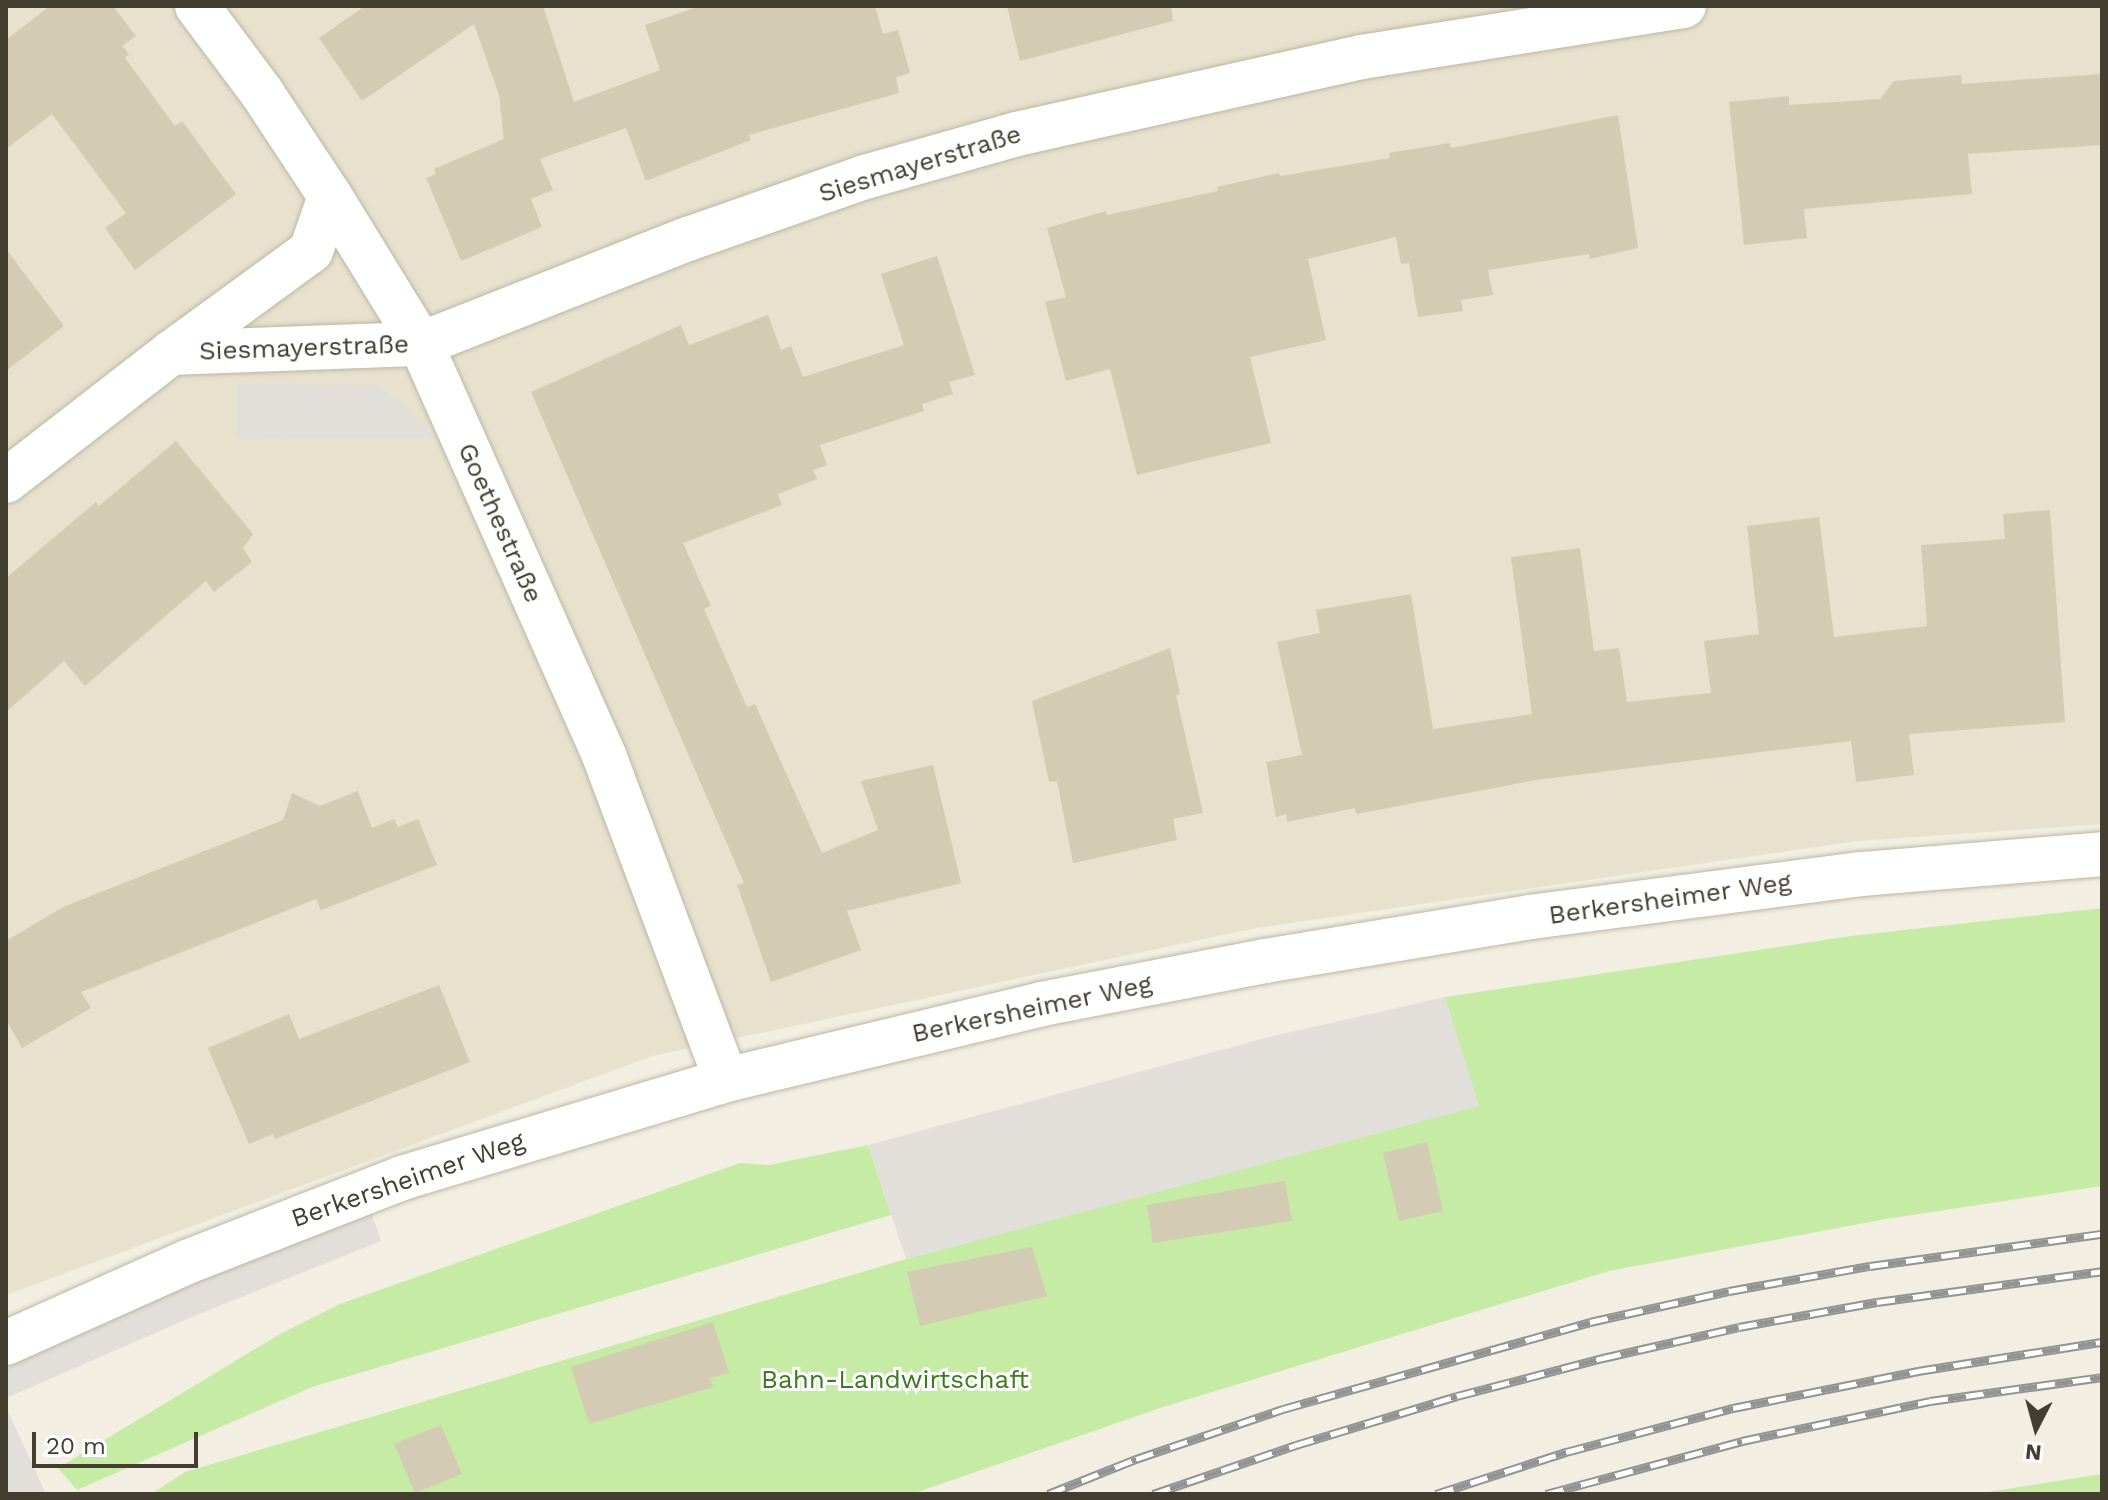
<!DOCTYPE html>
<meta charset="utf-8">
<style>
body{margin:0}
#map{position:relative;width:2108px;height:1500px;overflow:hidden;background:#f2eee1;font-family:"Work Sans",sans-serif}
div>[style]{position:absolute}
.residential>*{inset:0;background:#e7e1ce}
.green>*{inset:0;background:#c6eba5}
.parking>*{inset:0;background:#e2dfda}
.building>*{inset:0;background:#d4cbb5}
.roads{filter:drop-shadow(0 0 2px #beb7a3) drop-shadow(0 0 2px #beb7a3)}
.street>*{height:44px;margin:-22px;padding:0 22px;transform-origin:22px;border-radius:22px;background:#fff}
.rail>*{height:9px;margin-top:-4.5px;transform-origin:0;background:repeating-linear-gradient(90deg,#fff 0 18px,#939393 0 36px);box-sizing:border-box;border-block:2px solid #939393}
span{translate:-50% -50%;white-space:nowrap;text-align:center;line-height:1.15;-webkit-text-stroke:6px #fff;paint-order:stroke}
.street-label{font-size:26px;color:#443e31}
.park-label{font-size:26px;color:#3c7921}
.frame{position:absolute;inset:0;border:8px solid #443e31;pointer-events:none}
.north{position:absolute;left:1996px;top:1388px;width:80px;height:80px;-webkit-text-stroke:6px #fff;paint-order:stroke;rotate:186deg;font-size:22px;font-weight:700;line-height:32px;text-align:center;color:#443e31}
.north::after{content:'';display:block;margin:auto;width:28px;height:36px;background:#443e31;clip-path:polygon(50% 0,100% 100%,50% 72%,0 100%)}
.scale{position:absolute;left:32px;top:1432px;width:166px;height:36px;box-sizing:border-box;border:4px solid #443e31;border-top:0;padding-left:10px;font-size:24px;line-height:28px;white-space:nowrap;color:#443e31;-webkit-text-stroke:6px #fff;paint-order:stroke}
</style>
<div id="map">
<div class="residential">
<i style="clip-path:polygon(6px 6px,2102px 6px,2102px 824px,1858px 841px,1256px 928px,652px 1056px,6px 1295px)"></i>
</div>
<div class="green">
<i style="clip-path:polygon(2102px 908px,2102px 1186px,1886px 1219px,1609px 1271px,1163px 1407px,912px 1494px,151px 1494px,185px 1472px,906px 1259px,1478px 1106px,1445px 997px,1851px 936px)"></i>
<i style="clip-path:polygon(868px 1145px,891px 1215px,312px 1387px,77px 1490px,58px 1468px,280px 1334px,340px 1304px,740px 1163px,769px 1165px)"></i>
<i style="clip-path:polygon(2102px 1474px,2102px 1494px,1975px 1494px)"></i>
</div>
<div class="parking">
<i style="clip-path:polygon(238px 384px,379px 385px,440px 438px,237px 437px)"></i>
<i style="clip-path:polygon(1445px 997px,1479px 1106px,906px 1259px,868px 1145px,1269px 1037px)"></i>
<i style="clip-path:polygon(369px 1205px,381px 1241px,192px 1317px,6px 1398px,6px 1357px)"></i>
<i style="clip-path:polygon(6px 1407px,46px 1494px,6px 1494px)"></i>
</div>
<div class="building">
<i style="clip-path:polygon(50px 6px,113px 6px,136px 36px,122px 46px,129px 54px,125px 58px,175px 126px,182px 121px,236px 194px,135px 270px,105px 228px,126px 213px,52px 114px,6px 149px,6px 40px)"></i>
<i style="clip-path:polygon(365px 6px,543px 6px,574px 102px,660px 70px,645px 25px,700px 6px,875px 6px,883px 34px,898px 30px,910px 73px,896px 77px,899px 93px,749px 135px,751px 140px,646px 181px,626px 128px,540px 159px,553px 190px,531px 199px,542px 227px,461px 261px,426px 178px,436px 174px,434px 169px,504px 139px,499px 95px,474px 24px,362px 101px,319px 38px)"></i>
<i style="clip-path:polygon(1007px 6px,1171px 6px,1173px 21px,1020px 61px)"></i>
<i style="clip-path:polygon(2102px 74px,2102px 145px,1968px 154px,1972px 194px,1804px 209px,1807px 238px,1744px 245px,1729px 102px,1789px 96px,1789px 105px,1880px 99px,1894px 81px,1961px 75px,1962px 84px)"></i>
<i style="clip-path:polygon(1618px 115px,1638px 248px,1590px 259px,1589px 254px,1488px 270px,1493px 295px,1461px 300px,1463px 311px,1418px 317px,1409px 263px,1401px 264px,1396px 237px,1308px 259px,1326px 340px,1250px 357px,1271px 443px,1137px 475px,1110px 369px,1066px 381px,1045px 302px,1066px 297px,1047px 228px,1106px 211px,1107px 215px,1218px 191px,1217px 187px,1279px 173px,1280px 176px,1390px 158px,1389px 153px,1450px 143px,1451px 148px)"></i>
<i style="clip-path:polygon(6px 249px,64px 326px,6px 371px)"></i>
<i style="clip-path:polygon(937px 256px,975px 375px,949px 382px,953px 394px,922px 404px,924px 411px,820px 445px,827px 465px,813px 470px,817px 479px,778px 494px,782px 505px,683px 543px,711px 606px,704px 609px,747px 707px,755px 704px,822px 853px,878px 830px,861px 781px,933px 765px,961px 883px,847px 911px,861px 950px,771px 982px,737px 885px,744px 883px,531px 392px,681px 325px,689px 345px,768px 315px,781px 350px,791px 346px,803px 377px,904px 345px,881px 274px)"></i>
<i style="clip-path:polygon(176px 441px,253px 534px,243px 548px,252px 562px,214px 592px,206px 581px,85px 686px,64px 661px,6px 712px,6px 578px,96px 502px,99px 506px)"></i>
<i style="clip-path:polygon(2050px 510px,2065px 722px,1909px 734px,1914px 775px,1856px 782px,1851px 741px,1536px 780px,1356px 814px,1355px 808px,1287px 822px,1286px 814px,1276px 817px,1266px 762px,1302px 755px,1277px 642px,1320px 633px,1316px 610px,1411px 594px,1433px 729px,1532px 714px,1511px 557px,1580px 548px,1594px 651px,1619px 648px,1627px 702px,1711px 693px,1704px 641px,1759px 634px,1747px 526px,1819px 517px,1834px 637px,1927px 626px,1921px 545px,2005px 539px,2003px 514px)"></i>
<i style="clip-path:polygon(1170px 648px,1180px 694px,1176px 695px,1203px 813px,1173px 819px,1177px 840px,1073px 863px,1057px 781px,1049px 782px,1032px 701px)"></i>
<i style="clip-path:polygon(358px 791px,372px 828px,394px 819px,398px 827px,418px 819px,437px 865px,321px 910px,316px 899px,81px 992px,91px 1008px,22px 1048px,6px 1020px,6px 941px,63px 907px,283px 820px,292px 793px,320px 806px)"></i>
<i style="clip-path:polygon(439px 985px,470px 1062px,275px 1139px,273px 1134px,249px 1144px,208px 1048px,289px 1014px,299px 1039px)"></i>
<i style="clip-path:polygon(1427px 1142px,1443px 1211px,1399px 1221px,1383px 1153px)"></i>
<i style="clip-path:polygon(1285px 1181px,1292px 1221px,1153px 1243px,1147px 1205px)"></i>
<i style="clip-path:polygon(1032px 1247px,1047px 1296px,920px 1326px,907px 1272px)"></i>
<i style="clip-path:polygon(713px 1322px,729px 1373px,710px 1378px,713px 1387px,589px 1424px,571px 1367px)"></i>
<i style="clip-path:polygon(441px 1425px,462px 1474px,415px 1493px,394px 1444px)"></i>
</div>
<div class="roads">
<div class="street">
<i style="left:197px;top:6px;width:109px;rotate:53.2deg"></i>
<i style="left:262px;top:93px;width:123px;rotate:56.6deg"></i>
<i style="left:330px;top:196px;width:174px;rotate:58.4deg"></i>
<i style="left:421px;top:344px;width:453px;rotate:66deg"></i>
<i style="left:605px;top:758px;width:344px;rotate:69.4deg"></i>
<i style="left:171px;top:353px;width:173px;rotate:-36.1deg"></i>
<i style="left:311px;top:251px;width:58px;rotate:-70.9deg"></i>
<i style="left:6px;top:481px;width:209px;rotate:-37.8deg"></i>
<i style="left:171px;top:353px;width:250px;rotate:-2.1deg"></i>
<i style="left:421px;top:344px;width:287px;rotate:-21.5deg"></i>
<i style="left:688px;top:239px;width:188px;rotate:-19.3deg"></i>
<i style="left:865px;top:177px;width:158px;rotate:-15.8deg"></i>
<i style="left:1017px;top:134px;width:353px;rotate:-12.6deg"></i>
<i style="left:1361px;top:57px;width:327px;rotate:-9deg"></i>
<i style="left:6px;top:1343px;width:198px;rotate:-24.1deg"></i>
<i style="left:187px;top:1262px;width:231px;rotate:-21.3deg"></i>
<i style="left:402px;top:1178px;width:338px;rotate:-16.8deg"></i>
<i style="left:726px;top:1080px;width:325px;rotate:-13.5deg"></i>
<i style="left:1042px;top:1004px;width:227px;rotate:-10.9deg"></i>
<i style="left:1265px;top:961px;width:269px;rotate:-9.4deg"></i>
<i style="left:1530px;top:917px;width:334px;rotate:-7.4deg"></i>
<i style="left:1861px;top:874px;width:242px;rotate:-4.7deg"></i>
</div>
</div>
<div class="rail">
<i style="left:1048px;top:1494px;width:95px;rotate:-21.7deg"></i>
<i style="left:1136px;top:1459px;width:155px;rotate:-18.8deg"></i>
<i style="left:1283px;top:1409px;width:319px;rotate:-15.8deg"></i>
<i style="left:1590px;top:1322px;width:142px;rotate:-12.6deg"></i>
<i style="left:1729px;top:1291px;width:143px;rotate:-10.1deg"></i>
<i style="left:1870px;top:1266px;width:234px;rotate:-7.9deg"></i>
<i style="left:1153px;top:1494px;width:151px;rotate:-18.9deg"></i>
<i style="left:1296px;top:1445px;width:168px;rotate:-16.9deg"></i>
<i style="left:1457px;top:1396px;width:151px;rotate:-14.6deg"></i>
<i style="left:1603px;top:1358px;width:139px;rotate:-12.8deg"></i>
<i style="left:1739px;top:1327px;width:140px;rotate:-10.3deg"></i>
<i style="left:1877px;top:1302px;width:227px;rotate:-7.8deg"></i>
<i style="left:1436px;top:1494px;width:137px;rotate:-17.9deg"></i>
<i style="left:1566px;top:1452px;width:173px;rotate:-14.8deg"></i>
<i style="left:1733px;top:1408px;width:189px;rotate:-11.3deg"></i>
<i style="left:1918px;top:1371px;width:186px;rotate:-9deg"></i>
<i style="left:1546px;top:1494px;width:203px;rotate:-15.1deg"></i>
<i style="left:1742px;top:1441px;width:192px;rotate:-12deg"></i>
<i style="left:1930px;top:1401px;width:174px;rotate:-7.9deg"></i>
</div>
<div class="street-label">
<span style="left:920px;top:164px;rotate:-17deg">Siesmayerstraße</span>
<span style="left:304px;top:348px;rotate:-2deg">Siesmayerstraße</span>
<span style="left:500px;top:523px;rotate:66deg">Goethestraße</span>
<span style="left:1670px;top:899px;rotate:-8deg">Berkersheimer Weg</span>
<span style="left:1032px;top:1009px;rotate:-12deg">Berkersheimer Weg</span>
<span style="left:408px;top:1180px;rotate:-19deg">Berkersheimer Weg</span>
</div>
<div class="park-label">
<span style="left:895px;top:1380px">Bahn-Landwirtschaft</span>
</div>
<div class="frame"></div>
<div class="north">N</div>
<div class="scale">20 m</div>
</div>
